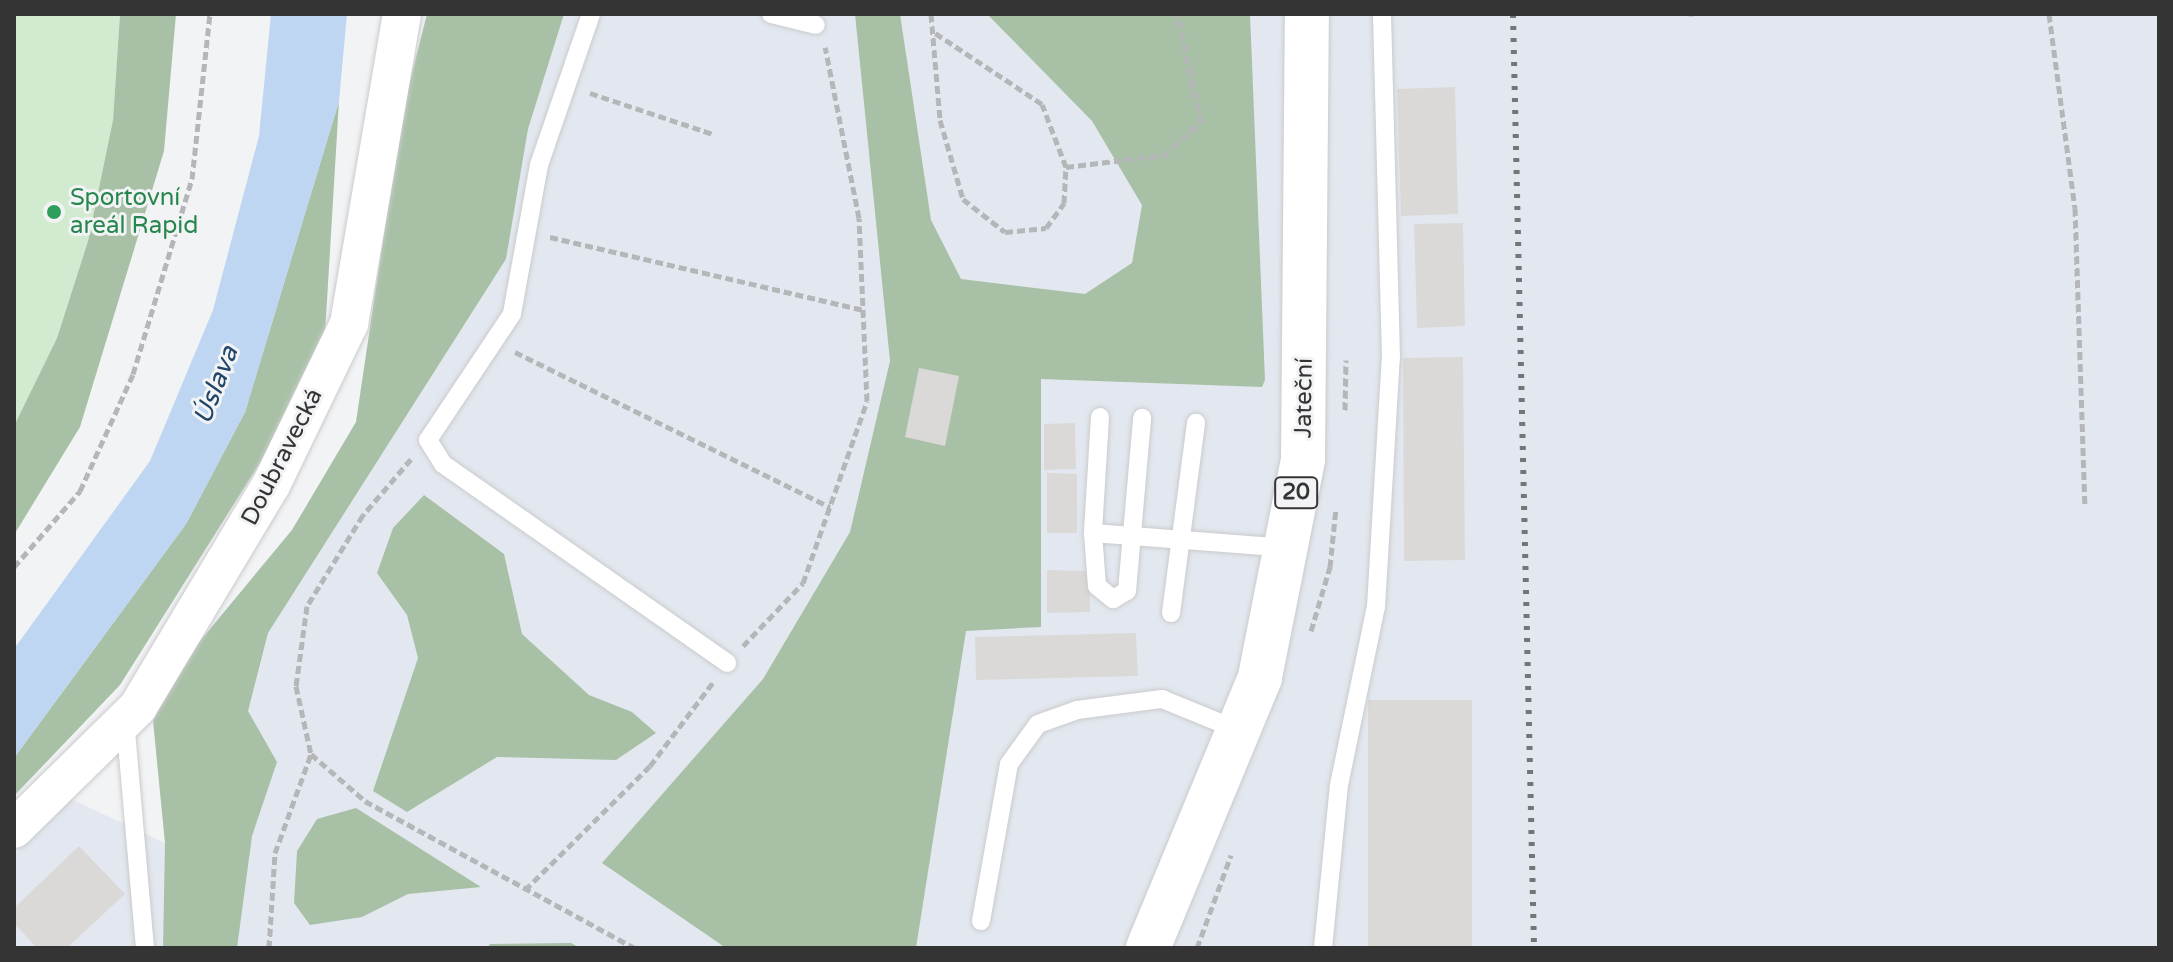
<!DOCTYPE html>
<meta charset="utf-8">
<style>
body{margin:0}
#map{position:relative;width:2173px;height:962px;overflow:hidden;background:#f2f3f5;font-family:"Varela Round",sans-serif}
div>[style]{position:absolute}
.built>*{inset:0;background:#e3e8f0}
.green>*{inset:0;background:#d2ebd0}
.forest>*{inset:0;background:#a8c1a6}
.water>*{inset:0;background:#bed6f2}
.building>*{inset:0;background:#dad9d7}
.path>*{height:5px;margin-top:-2.5px;transform-origin:0;background:repeating-linear-gradient(90deg,#b5b6b8 0 8px,transparent 0 12px)}
.roads{filter:drop-shadow(0 0 2px #cacbcc) drop-shadow(0 0 2px #cacbcc)}
.lane>*{height:18px;margin:-9px;padding:0 9px;transform-origin:9px;border-radius:9px;background:#fff}
.street>*{height:38px;margin:-19px;padding:0 19px;transform-origin:19px;border-radius:19px;background:#fff}
.primary>*{height:44px;margin:-22px;padding:0 22px;transform-origin:22px;border-radius:22px;background:#fff}
.rail>*{height:6px;margin-top:-3px;transform-origin:0;background:repeating-linear-gradient(90deg,#757577 0 4px,transparent 0 12px)}
.dots>*{width:22px;height:22px;translate:-50% -50%;box-sizing:border-box;border:4px solid #f2f3f5;border-radius:50%}
span{translate:-50% -50%;white-space:nowrap;text-align:center;line-height:1.15;-webkit-text-stroke:6px #f2f3f5;paint-order:stroke}
.shield-label span{padding:2px 6px;background:#f2f3f5;border:2px solid;border-radius:6px;-webkit-text-stroke-width:0}
.shield-label{font-size:22px;color:#343435;font-weight:700}
.leisure-label{font-size:24px;color:#27864d}
.left{translate:0 -50%;text-align:left}
.street-label{font-size:24px;color:#343435}
.water-label{font-size:26px;color:#20456a;font-style:italic}
.frame{position:absolute;inset:0;border:16px solid #343435;pointer-events:none}
</style>
<div id="map">
<div class="built">
<i style="clip-path:polygon(427px 14px,2159px 14px,2159px 948px,14px 948px,14px 855px,67px 797px,165px 843px,151px 700px,292px 530px,356px 422px,402px 112px)"></i>
</div>
<div class="green">
<i style="clip-path:polygon(14px 14px,120px 14px,113px 120px,88px 241px,57px 338px,14px 426px)"></i>
</div>
<div class="forest">
<i style="clip-path:polygon(120px 14px,176px 14px,164px 151px,80px 427px,14px 535px,14px 426px,57px 338px,88px 241px,113px 120px)"></i>
<i style="clip-path:polygon(427px 14px,564px 14px,528px 129px,506px 259px,268px 633px,248px 711px,277px 762px,252px 836px,237px 948px,163px 948px,165px 843px,151px 700px,292px 530px,356px 422px,402px 112px)"></i>
<i style="clip-path:polygon(855px 14px,900px 14px,931px 220px,961px 279px,1085px 294px,1132px 263px,1142px 205px,1092px 121px,987px 14px,1250px 14px,1265px 380px,1262px 387px,1041px 379px,1041px 627px,966px 631px,916px 948px,726px 948px,602px 863px,763px 679px,850px 532px,890px 361px)"></i>
<i style="clip-path:polygon(339px 101px,325px 334px,292px 412px,120px 685px,14px 796px,14px 758px,186px 524px,245px 412px)"></i>
<i style="clip-path:polygon(424px 495px,504px 554px,522px 634px,589px 695px,632px 712px,656px 733px,616px 760px,497px 757px,407px 812px,373px 791px,418px 658px,407px 615px,377px 573px,393px 528px)"></i>
<i style="clip-path:polygon(356px 808px,481px 887px,408px 894px,362px 917px,310px 925px,294px 903px,297px 851px,317px 819px)"></i>
<i style="clip-path:polygon(571px 943px,580px 948px,487px 948px,490px 944px)"></i>
</div>
<div class="water">
<i style="clip-path:polygon(271px 14px,347px 14px,339px 101px,245px 412px,186px 524px,14px 758px,14px 649px,150px 461px,213px 310px,259px 136px)"></i>
</div>
<div class="building">
<i style="clip-path:polygon(1455px 87px,1458px 214px,1401px 216px,1397px 89px)"></i>
<i style="clip-path:polygon(1463px 223px,1465px 326px,1417px 328px,1414px 224px)"></i>
<i style="clip-path:polygon(1463px 357px,1465px 560px,1404px 561px,1403px 358px)"></i>
<i style="clip-path:polygon(919px 368px,959px 376px,945px 446px,905px 437px)"></i>
<i style="clip-path:polygon(1075px 423px,1076px 469px,1044px 470px,1044px 424px)"></i>
<i style="clip-path:polygon(1047px 473px,1077px 474px,1077px 533px,1047px 533px)"></i>
<i style="clip-path:polygon(1047px 570px,1090px 571px,1090px 612px,1047px 613px)"></i>
<i style="clip-path:polygon(1136px 633px,1138px 676px,976px 680px,975px 637px)"></i>
<i style="clip-path:polygon(1368px 700px,1472px 700px,1472px 948px,1368px 948px)"></i>
<i style="clip-path:polygon(79px 846px,125px 894px,67px 948px,37px 948px,14px 923px,14px 908px)"></i>
</div>
<div class="path">
<i style="left:931px;top:14px;width:106px;rotate:85.1deg"></i>
<i style="left:940px;top:120px;width:82px;rotate:73.8deg"></i>
<i style="left:963px;top:199px;width:53px;rotate:38.2deg"></i>
<i style="left:1005px;top:232px;width:41px;rotate:-5.6deg"></i>
<i style="left:1046px;top:228px;width:31px;rotate:-54deg"></i>
<i style="left:1064px;top:203px;width:36px;rotate:-87deg"></i>
<i style="left:1066px;top:167px;width:67px;rotate:-110.9deg"></i>
<i style="left:1042px;top:104px;width:128px;rotate:-146.4deg"></i>
<i style="left:1691px;top:14px;width:2px;rotate:90deg"></i>
<i style="left:2049px;top:14px;width:196px;rotate:82.4deg"></i>
<i style="left:2075px;top:208px;width:296px;rotate:88.1deg"></i>
<i style="left:590px;top:93px;width:130px;rotate:18.4deg"></i>
<i style="left:1066px;top:167px;width:99px;rotate:-7deg"></i>
<i style="left:1164px;top:155px;width:50px;rotate:-41.7deg"></i>
<i style="left:1201px;top:122px;width:111px;rotate:-102.5deg"></i>
<i style="left:550px;top:237px;width:322px;rotate:13.1deg"></i>
<i style="left:515px;top:352px;width:351px;rotate:26.2deg"></i>
<i style="left:1345px;top:410px;width:50px;rotate:-88.9deg"></i>
<i style="left:411px;top:459px;width:74px;rotate:130.6deg"></i>
<i style="left:363px;top:515px;width:107px;rotate:121.6deg"></i>
<i style="left:307px;top:606px;width:81px;rotate:97.8deg"></i>
<i style="left:296px;top:686px;width:70px;rotate:77.6deg"></i>
<i style="left:311px;top:754px;width:72px;rotate:41deg"></i>
<i style="left:365px;top:801px;width:307px;rotate:28.6deg"></i>
<i style="left:14px;top:567px;width:101px;rotate:-49deg"></i>
<i style="left:80px;top:491px;width:128px;rotate:-65.6deg"></i>
<i style="left:133px;top:374px;width:204px;rotate:-73.2deg"></i>
<i style="left:192px;top:179px;width:166px;rotate:-83.8deg"></i>
<i style="left:1311px;top:631px;width:67px;rotate:-73.5deg"></i>
<i style="left:1330px;top:567px;width:59px;rotate:-84.2deg"></i>
<i style="left:743px;top:646px;width:87px;rotate:-46.4deg"></i>
<i style="left:803px;top:583px;width:193px;rotate:-70.6deg"></i>
<i style="left:867px;top:401px;width:183px;rotate:-92.5deg"></i>
<i style="left:859px;top:218px;width:174px;rotate:-101.2deg"></i>
<i style="left:525px;top:890px;width:176px;rotate:-44.8deg"></i>
<i style="left:650px;top:766px;width:106px;rotate:-53deg"></i>
<i style="left:269px;top:948px;width:95px;rotate:-86.4deg"></i>
<i style="left:275px;top:853px;width:105px;rotate:-70deg"></i>
<i style="left:1197px;top:948px;width:99px;rotate:-69.9deg"></i>
</div>
<div class="roads">
<div class="lane">
<i style="left:591px;top:14px;width:160px;rotate:109deg"></i>
<i style="left:539px;top:165px;width:151px;rotate:100.3deg"></i>
<i style="left:512px;top:314px;width:151px;rotate:123.7deg"></i>
<i style="left:428px;top:440px;width:28px;rotate:58deg"></i>
<i style="left:443px;top:464px;width:347px;rotate:35deg"></i>
<i style="left:771px;top:14px;width:46px;rotate:13.7deg"></i>
<i style="left:1100px;top:417px;width:116px;rotate:93.5deg"></i>
<i style="left:1093px;top:533px;width:194px;rotate:4.4deg"></i>
<i style="left:1093px;top:533px;width:53px;rotate:85.7deg"></i>
<i style="left:1097px;top:586px;width:21px;rotate:39deg"></i>
<i style="left:1113px;top:599px;width:16px;rotate:-30deg"></i>
<i style="left:1127px;top:591px;width:174px;rotate:-85deg"></i>
<i style="left:1171px;top:613px;width:192px;rotate:-82.5deg"></i>
<i style="left:125px;top:720px;width:229px;rotate:85deg"></i>
<i style="left:981px;top:921px;width:159px;rotate:-79.9deg"></i>
<i style="left:1009px;top:764px;width:49px;rotate:-54.1deg"></i>
<i style="left:1038px;top:724px;width:41px;rotate:-19.7deg"></i>
<i style="left:1077px;top:710px;width:86px;rotate:-7.4deg"></i>
<i style="left:1162px;top:699px;width:82px;rotate:22.2deg"></i>
<i style="left:1323px;top:948px;width:164px;rotate:-84.4deg"></i>
<i style="left:1339px;top:785px;width:182px;rotate:-78.3deg"></i>
<i style="left:1376px;top:607px;width:249px;rotate:-86.6deg"></i>
<i style="left:1391px;top:358px;width:344px;rotate:-91.5deg"></i>
</div>
<div class="street">
<i style="left:14px;top:829px;width:174px;rotate:-44.5deg"></i>
<i style="left:138px;top:707px;width:259px;rotate:-59.1deg"></i>
<i style="left:271px;top:485px;width:179px;rotate:-64.2deg"></i>
<i style="left:349px;top:324px;width:314px;rotate:-80.3deg"></i>
</div>
<div class="primary">
<i style="left:1148px;top:948px;width:293px;rotate:-67.5deg"></i>
<i style="left:1260px;top:677px;width:222px;rotate:-78.8deg"></i>
<i style="left:1303px;top:459px;width:445px;rotate:-89.5deg"></i>
</div>
</div>
<div class="rail">
<i style="left:1513px;top:14px;width:934px;rotate:88.71deg"></i>
</div>
<div class="dots">
<i style="left:54px;top:212px;background:#2e9e5b"></i>
</div>
<div class="shield-label">
<span style="left:1296px;top:493px">20</span>
</div>
<div class="leisure-label">
<span class="left" style="left:70px;top:212px">Sportovní<br>areál Rapid</span>
</div>
<div class="street-label">
<span style="left:1304px;top:398px;rotate:-89deg">Jateční</span>
<span style="left:282px;top:457px;rotate:-63deg">Doubravecká</span>
</div>
<div class="water-label">
<span style="left:216px;top:385px;rotate:-69deg">Úslava</span>
</div>
<div class="frame"></div>
</div>
